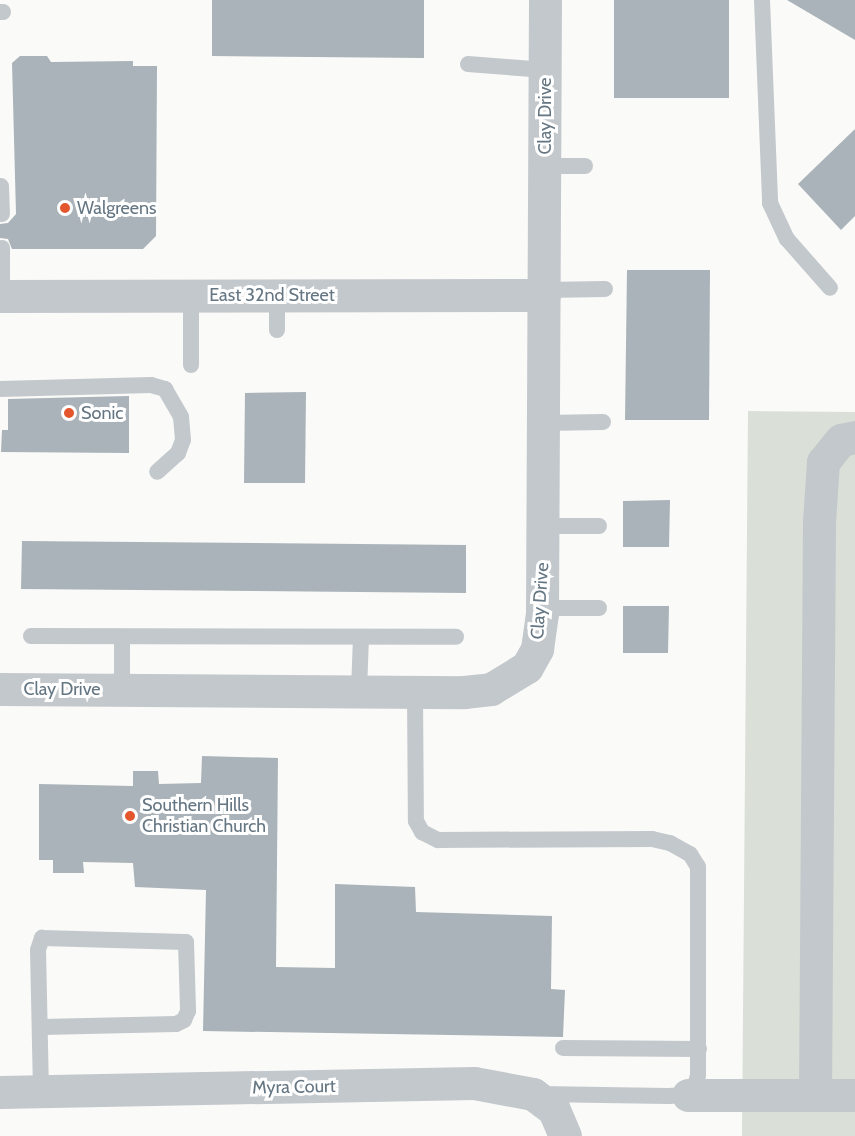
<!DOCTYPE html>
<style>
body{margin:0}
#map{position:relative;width:855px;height:1136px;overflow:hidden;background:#fafaf8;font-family:Cabin,sans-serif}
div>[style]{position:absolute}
.green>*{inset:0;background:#dadfd7}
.building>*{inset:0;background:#aab3b9}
.lane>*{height:16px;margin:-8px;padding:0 8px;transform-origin:8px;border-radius:8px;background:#c3c8cc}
.street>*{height:33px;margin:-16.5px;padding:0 16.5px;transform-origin:16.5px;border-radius:16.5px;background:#c3c8cc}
.dots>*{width:16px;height:16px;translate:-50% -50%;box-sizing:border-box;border:3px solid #fff;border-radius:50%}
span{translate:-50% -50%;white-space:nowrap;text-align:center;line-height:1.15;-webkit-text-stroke:6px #fff;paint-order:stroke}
.street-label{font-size:18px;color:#657683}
.poi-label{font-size:18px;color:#657683}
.left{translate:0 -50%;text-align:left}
</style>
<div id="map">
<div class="green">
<i style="clip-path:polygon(748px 411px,855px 412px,855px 1136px,742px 1136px)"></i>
</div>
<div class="building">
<i style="clip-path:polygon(212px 0,424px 0,424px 58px,212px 56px)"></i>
<i style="clip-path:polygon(614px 0,729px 0,729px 98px,614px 98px)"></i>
<i style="clip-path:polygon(787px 0,855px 0,855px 40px)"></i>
<i style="clip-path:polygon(20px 56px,47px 56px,51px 62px,133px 61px,133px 66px,157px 66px,156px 236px,143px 249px,12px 249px,8px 239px,0 238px,0 224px,8px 223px,16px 214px,12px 63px)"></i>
<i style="clip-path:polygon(855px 129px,855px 216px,841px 230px,798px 184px)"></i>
<i style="clip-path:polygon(627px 270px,710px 270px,709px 420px,625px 420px)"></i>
<i style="clip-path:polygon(306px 392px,305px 483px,244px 483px,245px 393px)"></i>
<i style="clip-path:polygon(129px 396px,129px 453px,1px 452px,2px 430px,8px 430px,8px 399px)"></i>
<i style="clip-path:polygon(670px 500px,669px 547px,623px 547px,623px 501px)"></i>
<i style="clip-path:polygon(22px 541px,466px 545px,466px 593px,21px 589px)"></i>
<i style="clip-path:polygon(623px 606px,669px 606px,668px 653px,623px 653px)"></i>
<i style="clip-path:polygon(202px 756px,278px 758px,276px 967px,335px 968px,335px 884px,415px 887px,416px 912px,552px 916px,551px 989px,565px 990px,563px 1037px,203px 1031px,206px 890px,135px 887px,133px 863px,83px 862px,84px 873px,53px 873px,53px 860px,39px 860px,39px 784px,133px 786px,133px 771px,158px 771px,159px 784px,201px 783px)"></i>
</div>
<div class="lane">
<i style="left:762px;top:0;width:203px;rotate:87.7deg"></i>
<i style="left:770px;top:203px;width:40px;rotate:65deg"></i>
<i style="left:787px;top:239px;width:65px;rotate:48.7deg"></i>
<i style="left:0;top:12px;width:3px"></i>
<i style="left:468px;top:64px;width:77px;rotate:4.5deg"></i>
<i style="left:545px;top:166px;width:40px"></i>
<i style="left:1px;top:186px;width:28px;rotate:88deg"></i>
<i style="left:2px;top:248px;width:48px;rotate:90deg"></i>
<i style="left:544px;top:290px;width:61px;rotate:-0.9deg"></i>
<i style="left:191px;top:296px;width:69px;rotate:90deg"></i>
<i style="left:277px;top:330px;width:35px;rotate:-90deg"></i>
<i style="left:0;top:389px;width:151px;rotate:-1.5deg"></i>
<i style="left:151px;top:385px;width:15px;rotate:16deg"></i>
<i style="left:165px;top:389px;width:32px;rotate:60deg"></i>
<i style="left:181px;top:417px;width:23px;rotate:85deg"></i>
<i style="left:183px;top:440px;width:14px;rotate:111deg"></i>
<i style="left:178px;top:453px;width:28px;rotate:138deg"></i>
<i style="left:544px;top:423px;width:59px;rotate:-1deg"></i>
<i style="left:543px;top:526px;width:56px"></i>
<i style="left:542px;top:608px;width:57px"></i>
<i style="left:31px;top:636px;width:425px;rotate:0.1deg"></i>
<i style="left:122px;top:637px;width:52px;rotate:90deg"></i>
<i style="left:359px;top:691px;width:54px;rotate:-87.9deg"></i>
<i style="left:415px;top:692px;width:129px;rotate:89.6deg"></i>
<i style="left:416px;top:821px;width:13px;rotate:61deg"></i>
<i style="left:422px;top:832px;width:18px;rotate:27deg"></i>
<i style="left:438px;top:840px;width:214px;rotate:-0.3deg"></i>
<i style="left:652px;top:839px;width:18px;rotate:13deg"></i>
<i style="left:670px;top:843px;width:23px;rotate:29deg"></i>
<i style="left:690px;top:854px;width:15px;rotate:58deg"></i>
<i style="left:698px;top:867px;width:208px;rotate:90deg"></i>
<i style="left:698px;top:1075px;width:16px;rotate:104deg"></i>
<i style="left:694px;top:1091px;width:7px;rotate:146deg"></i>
<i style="left:688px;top:1095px;width:20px;rotate:177deg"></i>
<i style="left:668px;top:1096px;width:129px;rotate:-179.1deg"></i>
<i style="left:563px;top:1048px;width:136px;rotate:0.4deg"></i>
<i style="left:41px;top:1092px;width:142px;rotate:-91.2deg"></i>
<i style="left:38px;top:950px;width:13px;rotate:-72deg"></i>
<i style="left:42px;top:938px;width:144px;rotate:1.6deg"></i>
<i style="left:186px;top:942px;width:69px;rotate:88.3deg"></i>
<i style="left:188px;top:1011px;width:10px;rotate:114deg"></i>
<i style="left:184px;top:1020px;width:9px;rotate:153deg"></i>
<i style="left:176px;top:1024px;width:134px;rotate:178.7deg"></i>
</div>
<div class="street">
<i style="left:0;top:296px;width:544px;rotate:-0.11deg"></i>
<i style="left:0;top:689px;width:464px;rotate:0.4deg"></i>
<i style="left:464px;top:692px;width:27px;rotate:-6deg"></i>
<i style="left:491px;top:689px;width:42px;rotate:-31.4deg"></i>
<i style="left:527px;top:667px;width:21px;rotate:-61deg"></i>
<i style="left:537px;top:649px;width:36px;rotate:-82deg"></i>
<i style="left:542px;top:613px;width:613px;rotate:-89.72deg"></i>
<i style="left:0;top:1092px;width:474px;rotate:-1.1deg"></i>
<i style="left:474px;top:1083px;width:60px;rotate:10.6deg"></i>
<i style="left:533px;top:1094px;width:26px;rotate:37deg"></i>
<i style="left:554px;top:1110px;width:28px;rotate:67deg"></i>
<i style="left:688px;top:1095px;width:167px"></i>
<i style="left:815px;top:1095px;width:573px;rotate:-89.6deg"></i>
<i style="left:819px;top:522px;width:60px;rotate:-86.2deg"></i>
<i style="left:823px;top:462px;width:28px;rotate:-51deg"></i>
<i style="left:841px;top:440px;width:14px;rotate:-12deg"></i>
</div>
<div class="dots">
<i style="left:65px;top:208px;background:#e4572e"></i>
<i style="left:69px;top:413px;background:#e4572e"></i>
<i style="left:130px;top:816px;background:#e4572e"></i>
</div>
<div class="street-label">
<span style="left:545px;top:116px;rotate:-90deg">Clay Drive</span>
<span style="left:272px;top:295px">East 32nd Street</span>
<span style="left:540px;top:601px;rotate:-86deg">Clay Drive</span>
<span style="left:62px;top:689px">Clay Drive</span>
<span style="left:294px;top:1087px;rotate:-1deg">Myra Court</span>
</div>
<div class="poi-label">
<span class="left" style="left:77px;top:208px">Walgreens</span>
<span class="left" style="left:81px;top:413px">Sonic</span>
<span class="left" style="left:142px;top:816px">Southern Hills<br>Christian Church</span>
</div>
</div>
